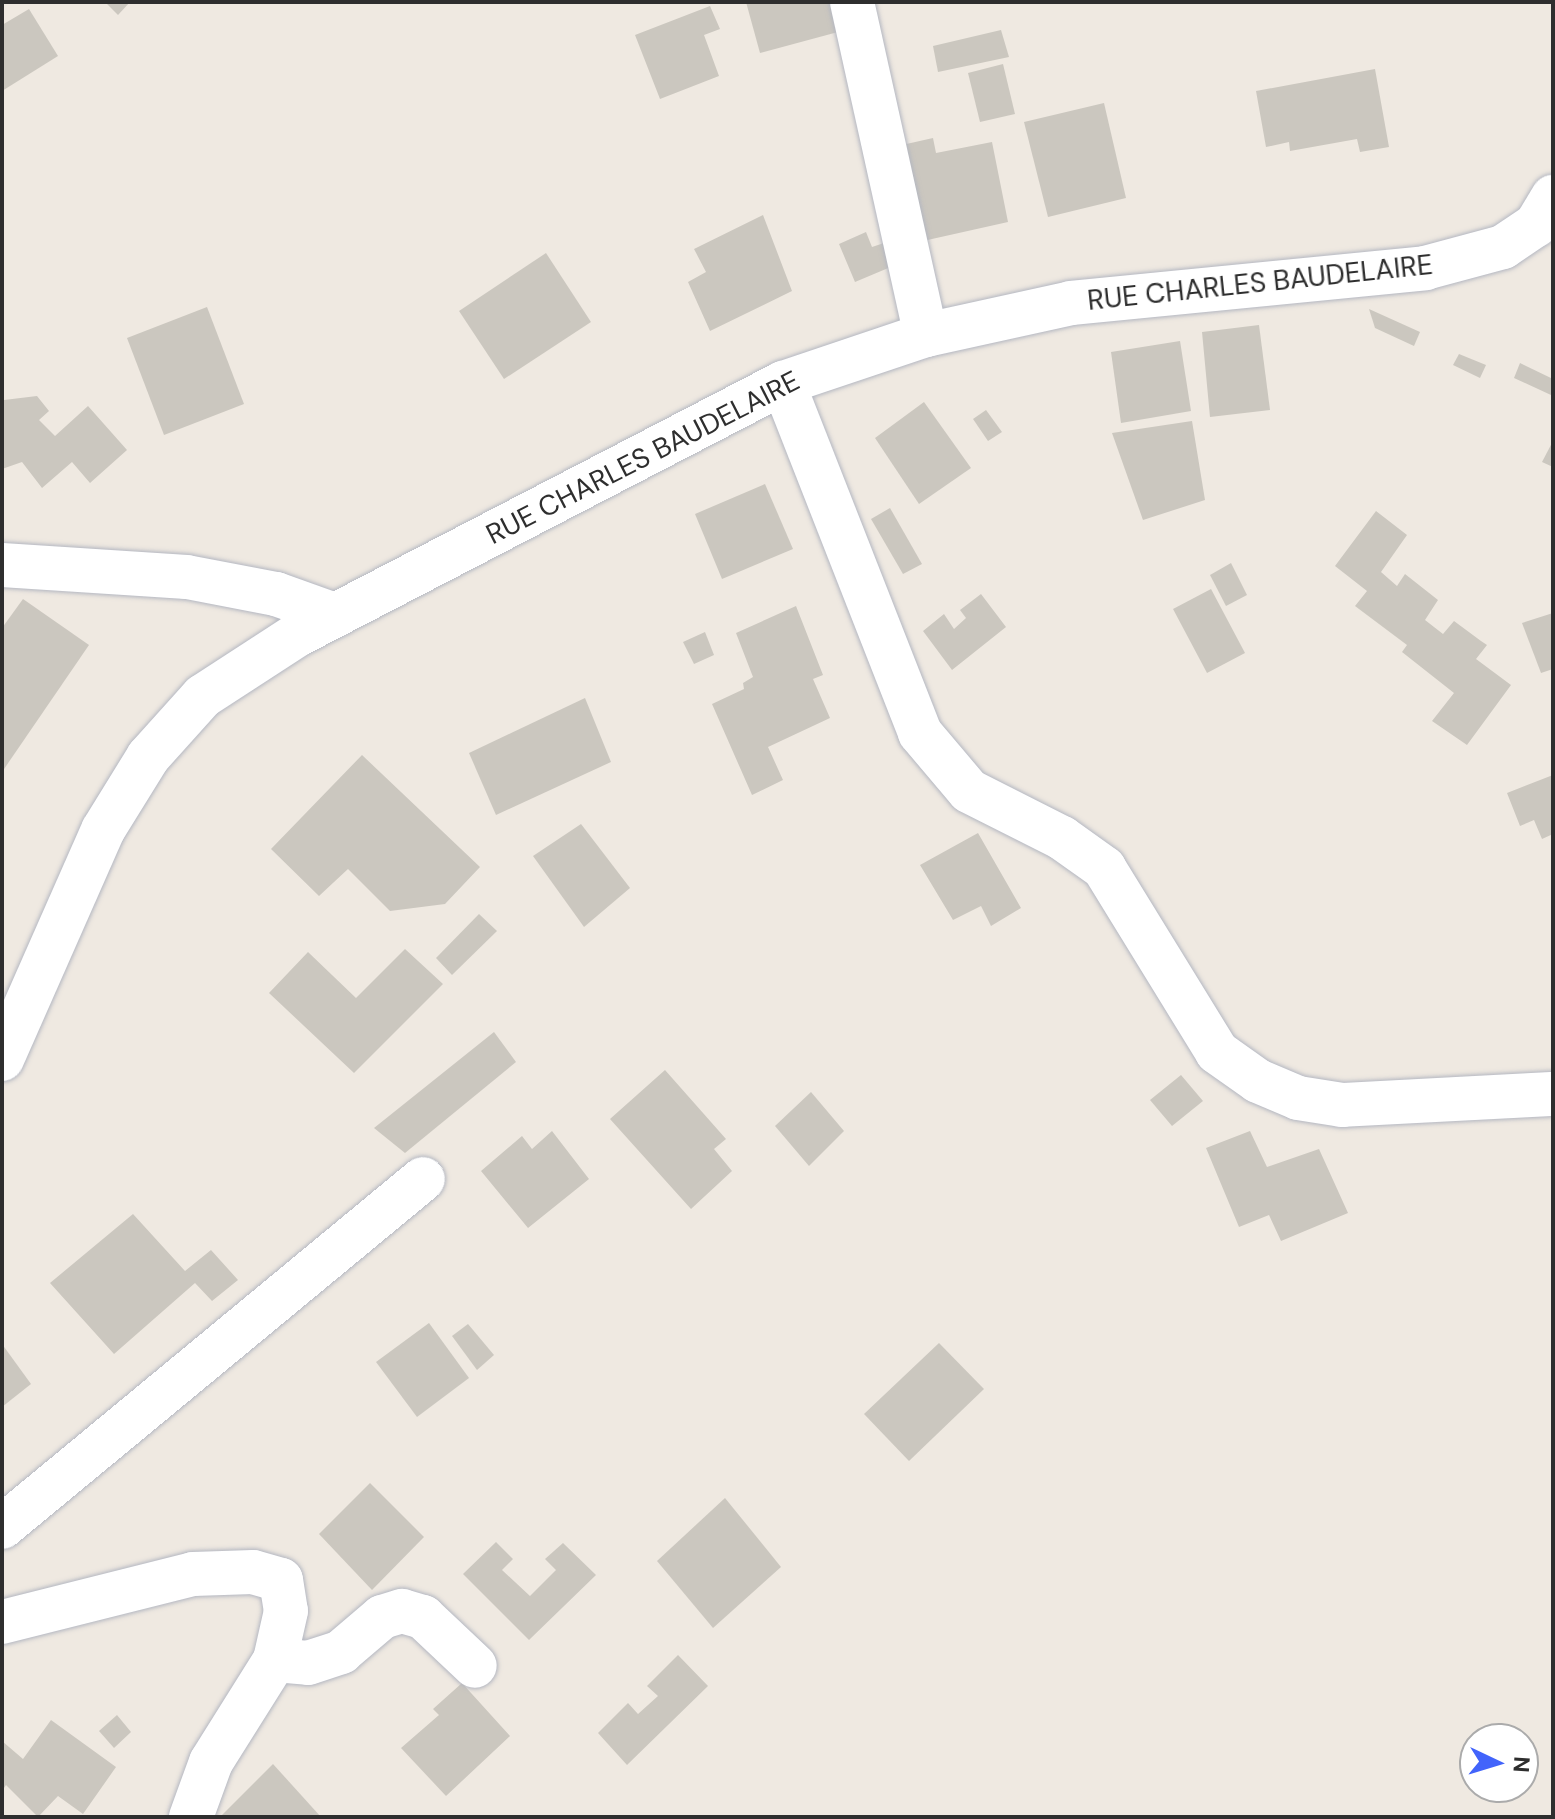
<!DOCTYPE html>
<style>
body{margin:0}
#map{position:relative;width:1555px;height:1819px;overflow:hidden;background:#efe9e1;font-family:"DM Sans",sans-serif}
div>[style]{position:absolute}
.building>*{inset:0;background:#cbc7bf}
.roads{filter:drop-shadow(0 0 2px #b4b7c1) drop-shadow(0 0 2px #b4b7c1)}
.minor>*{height:44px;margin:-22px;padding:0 22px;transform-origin:22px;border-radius:22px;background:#fff}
.secondary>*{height:44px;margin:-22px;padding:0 22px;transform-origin:22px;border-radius:22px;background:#fff}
span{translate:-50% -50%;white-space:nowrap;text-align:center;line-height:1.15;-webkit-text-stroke:6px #fff;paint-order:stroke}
.street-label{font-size:28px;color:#2e2e2e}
.frame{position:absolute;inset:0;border:4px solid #2e2e2e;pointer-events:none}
.north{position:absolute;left:1459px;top:1723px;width:80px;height:80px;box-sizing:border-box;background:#fff;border:2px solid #ababab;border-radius:50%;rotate:94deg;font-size:22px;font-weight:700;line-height:32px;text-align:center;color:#2e2e2e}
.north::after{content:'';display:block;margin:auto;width:28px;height:36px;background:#4264fb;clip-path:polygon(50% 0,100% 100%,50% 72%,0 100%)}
</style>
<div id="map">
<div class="building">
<i style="clip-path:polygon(105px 2px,130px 2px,118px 15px)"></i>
<i style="clip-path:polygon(746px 2px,830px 2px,838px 32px,760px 53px)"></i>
<i style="clip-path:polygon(710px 6px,720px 29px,704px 35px,719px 76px,660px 99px,635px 35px)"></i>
<i style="clip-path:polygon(29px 9px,58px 56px,2px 91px,2px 25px)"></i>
<i style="clip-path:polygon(1001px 30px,1009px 57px,938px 72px,933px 46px)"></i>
<i style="clip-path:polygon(1003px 64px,1015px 114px,980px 122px,968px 73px)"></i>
<i style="clip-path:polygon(1375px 69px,1389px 147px,1360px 152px,1357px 139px,1290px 151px,1289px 142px,1266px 147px,1256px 91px)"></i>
<i style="clip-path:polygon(1104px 103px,1126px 198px,1048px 217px,1024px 122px)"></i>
<i style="clip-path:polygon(933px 138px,936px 153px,992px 142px,1008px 222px,923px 241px,902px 145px)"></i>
<i style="clip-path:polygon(763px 215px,792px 291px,710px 331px,688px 282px,706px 272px,694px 249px)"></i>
<i style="clip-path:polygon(866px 232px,872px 247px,884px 243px,893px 266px,855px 282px,839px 244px)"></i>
<i style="clip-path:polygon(546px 253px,591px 322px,504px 379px,459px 311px)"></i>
<i style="clip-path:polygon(207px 307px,244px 404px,164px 435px,127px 338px)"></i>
<i style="clip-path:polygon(1369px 309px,1420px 332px,1414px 346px,1375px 328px)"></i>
<i style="clip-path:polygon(1259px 325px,1270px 410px,1210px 417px,1202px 332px)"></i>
<i style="clip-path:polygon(1180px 341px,1191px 411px,1121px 423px,1111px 352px)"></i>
<i style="clip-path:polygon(1459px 354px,1486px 365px,1480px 378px,1453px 365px)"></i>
<i style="clip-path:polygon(1520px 363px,1553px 379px,1551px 395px,1514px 378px)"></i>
<i style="clip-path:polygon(37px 396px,49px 411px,39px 420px,55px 436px,88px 406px,127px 450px,90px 483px,72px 462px,42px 488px,22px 462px,2px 469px,4px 400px)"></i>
<i style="clip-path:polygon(924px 402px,971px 468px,919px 504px,875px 438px)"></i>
<i style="clip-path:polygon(986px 410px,1002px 432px,988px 441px,973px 419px)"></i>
<i style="clip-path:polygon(1192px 421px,1205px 500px,1143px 520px,1112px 433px)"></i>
<i style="clip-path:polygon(1553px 441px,1553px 467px,1542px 462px)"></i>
<i style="clip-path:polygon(765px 484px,793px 549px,722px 579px,695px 514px)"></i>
<i style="clip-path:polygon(890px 508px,922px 564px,903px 574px,871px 519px)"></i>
<i style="clip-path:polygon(1376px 511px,1407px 535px,1381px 572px,1397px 586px,1405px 574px,1438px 600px,1425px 620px,1443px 634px,1454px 621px,1481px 641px,1487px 645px,1476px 659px,1511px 685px,1467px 745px,1432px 721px,1454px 693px,1402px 652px,1407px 645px,1355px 606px,1367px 591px,1335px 566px)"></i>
<i style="clip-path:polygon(1231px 563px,1247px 595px,1226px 606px,1210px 575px)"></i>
<i style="clip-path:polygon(1211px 589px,1245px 653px,1207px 673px,1173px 609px)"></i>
<i style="clip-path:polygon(981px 594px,1006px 627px,952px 670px,923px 631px,944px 614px,954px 629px,966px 618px,960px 610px)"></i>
<i style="clip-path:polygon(23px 599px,89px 645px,2px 772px,2px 628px)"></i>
<i style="clip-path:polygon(796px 606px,823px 675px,813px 679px,830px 718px,768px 747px,783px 780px,752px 795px,712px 704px,744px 689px,743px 683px,753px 677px,736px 633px)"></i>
<i style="clip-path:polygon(1553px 613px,1553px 669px,1541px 673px,1522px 623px)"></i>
<i style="clip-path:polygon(705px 632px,714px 655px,694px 664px,683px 642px)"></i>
<i style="clip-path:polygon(585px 698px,611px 762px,496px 815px,469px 753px)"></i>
<i style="clip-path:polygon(362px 755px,480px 867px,445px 904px,390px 911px,348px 869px,319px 896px,271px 849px)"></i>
<i style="clip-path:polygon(1553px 775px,1553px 834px,1542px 839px,1534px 820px,1520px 826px,1507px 793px)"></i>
<i style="clip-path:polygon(581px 824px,630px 888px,584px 927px,533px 856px)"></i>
<i style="clip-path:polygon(978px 833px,1021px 908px,991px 926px,981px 906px,953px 920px,920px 865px)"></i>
<i style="clip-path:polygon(479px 914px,497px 931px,452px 975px,436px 958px)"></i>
<i style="clip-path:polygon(405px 949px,443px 984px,354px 1073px,269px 993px,308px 952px,356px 998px)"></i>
<i style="clip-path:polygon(494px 1032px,516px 1062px,405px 1153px,374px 1128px)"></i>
<i style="clip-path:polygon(665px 1070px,726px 1139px,714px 1149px,732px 1171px,691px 1209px,610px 1119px)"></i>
<i style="clip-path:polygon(1181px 1075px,1203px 1101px,1172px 1126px,1150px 1100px)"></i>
<i style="clip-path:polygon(811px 1092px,844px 1131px,809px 1166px,775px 1126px)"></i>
<i style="clip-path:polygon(552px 1131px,589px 1179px,528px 1228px,481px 1171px,522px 1136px,532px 1149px)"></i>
<i style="clip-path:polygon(1250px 1131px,1267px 1167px,1319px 1149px,1348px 1213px,1281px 1241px,1269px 1215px,1239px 1227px,1206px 1148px)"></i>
<i style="clip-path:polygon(133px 1214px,185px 1271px,211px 1250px,238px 1280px,212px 1301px,195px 1283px,114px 1354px,50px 1283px)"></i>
<i style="clip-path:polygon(429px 1323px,469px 1378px,417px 1417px,376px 1362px)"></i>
<i style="clip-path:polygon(468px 1324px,494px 1355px,477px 1370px,452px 1336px)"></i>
<i style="clip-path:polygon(939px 1343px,984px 1389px,909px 1461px,864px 1414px)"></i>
<i style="clip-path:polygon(2px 1344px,31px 1384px,2px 1407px)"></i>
<i style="clip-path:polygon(370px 1483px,424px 1537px,372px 1590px,319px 1534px)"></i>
<i style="clip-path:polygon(725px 1498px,781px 1567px,713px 1628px,657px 1561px)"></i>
<i style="clip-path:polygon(496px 1542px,513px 1559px,502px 1570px,530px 1596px,556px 1570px,545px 1559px,563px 1543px,596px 1575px,529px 1640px,463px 1574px)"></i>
<i style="clip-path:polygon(678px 1655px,708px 1686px,627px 1765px,598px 1733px,628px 1703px,638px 1714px,658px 1696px,647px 1686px)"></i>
<i style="clip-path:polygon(462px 1683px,510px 1736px,446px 1796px,401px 1748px,439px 1715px,433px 1709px)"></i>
<i style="clip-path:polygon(117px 1715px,131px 1732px,114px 1748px,99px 1731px)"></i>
<i style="clip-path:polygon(51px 1720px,116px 1767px,83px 1814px,58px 1796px,38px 1817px,6px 1785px,2px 1791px,2px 1741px,23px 1759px)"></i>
<i style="clip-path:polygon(273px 1764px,321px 1817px,220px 1817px)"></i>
</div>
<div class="roads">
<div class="minor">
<i style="left:852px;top:2px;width:341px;rotate:77.5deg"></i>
<i style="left:783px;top:383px;width:376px;rotate:68.6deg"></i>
<i style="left:920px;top:733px;width:76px;rotate:49.8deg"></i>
<i style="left:969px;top:791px;width:104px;rotate:26.8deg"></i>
<i style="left:1062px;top:838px;width:52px;rotate:35.5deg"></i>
<i style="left:1104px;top:868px;width:216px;rotate:58.4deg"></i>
<i style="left:1217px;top:1052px;width:50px;rotate:35.3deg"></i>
<i style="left:1258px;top:1081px;width:43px;rotate:23deg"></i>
<i style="left:1298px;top:1098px;width:45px;rotate:9deg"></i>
<i style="left:1342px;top:1105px;width:211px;rotate:-3deg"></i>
<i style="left:2px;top:565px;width:185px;rotate:3.7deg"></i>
<i style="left:187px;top:577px;width:91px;rotate:10.8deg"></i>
<i style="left:276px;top:594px;width:63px;rotate:19.6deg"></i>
<i style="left:2px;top:1527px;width:546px;rotate:-39.58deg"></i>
<i style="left:2px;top:1622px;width:197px;rotate:-14.1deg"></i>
<i style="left:193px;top:1574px;width:60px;rotate:-1.9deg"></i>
<i style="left:253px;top:1572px;width:29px;rotate:16deg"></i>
<i style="left:281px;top:1580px;width:31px;rotate:81deg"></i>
<i style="left:286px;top:1611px;width:50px;rotate:102.7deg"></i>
<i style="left:275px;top:1660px;width:120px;rotate:122.1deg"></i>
<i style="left:211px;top:1762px;width:59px;rotate:110deg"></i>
<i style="left:275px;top:1660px;width:33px;rotate:5deg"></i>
<i style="left:308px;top:1663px;width:35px;rotate:-18deg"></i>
<i style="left:341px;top:1652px;width:54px;rotate:-40.5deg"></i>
<i style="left:382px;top:1617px;width:21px;rotate:-17deg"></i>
<i style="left:402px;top:1611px;width:22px;rotate:16deg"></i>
<i style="left:423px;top:1617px;width:71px;rotate:43.3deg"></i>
</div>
<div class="secondary">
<i style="left:2px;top:1059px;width:250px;rotate:-66.2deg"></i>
<i style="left:103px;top:830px;width:86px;rotate:-58.3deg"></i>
<i style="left:148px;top:757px;width:82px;rotate:-48deg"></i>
<i style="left:203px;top:696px;width:112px;rotate:-33deg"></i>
<i style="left:297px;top:635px;width:547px;rotate:-27.41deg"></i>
<i style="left:783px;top:383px;width:151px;rotate:-18.6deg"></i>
<i style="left:926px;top:335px;width:148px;rotate:-12.4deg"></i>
<i style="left:1071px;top:303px;width:356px;rotate:-5.6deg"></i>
<i style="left:1425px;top:268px;width:81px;rotate:-15.1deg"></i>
<i style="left:1503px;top:247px;width:40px;rotate:-34deg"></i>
<i style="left:1536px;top:225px;width:33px;rotate:-59deg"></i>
</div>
</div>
<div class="street-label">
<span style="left:1260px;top:283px;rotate:-6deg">RUE CHARLES BAUDELAIRE</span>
<span style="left:643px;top:458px;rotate:-27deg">RUE CHARLES BAUDELAIRE</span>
</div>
<div class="frame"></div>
<div class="north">N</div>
</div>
